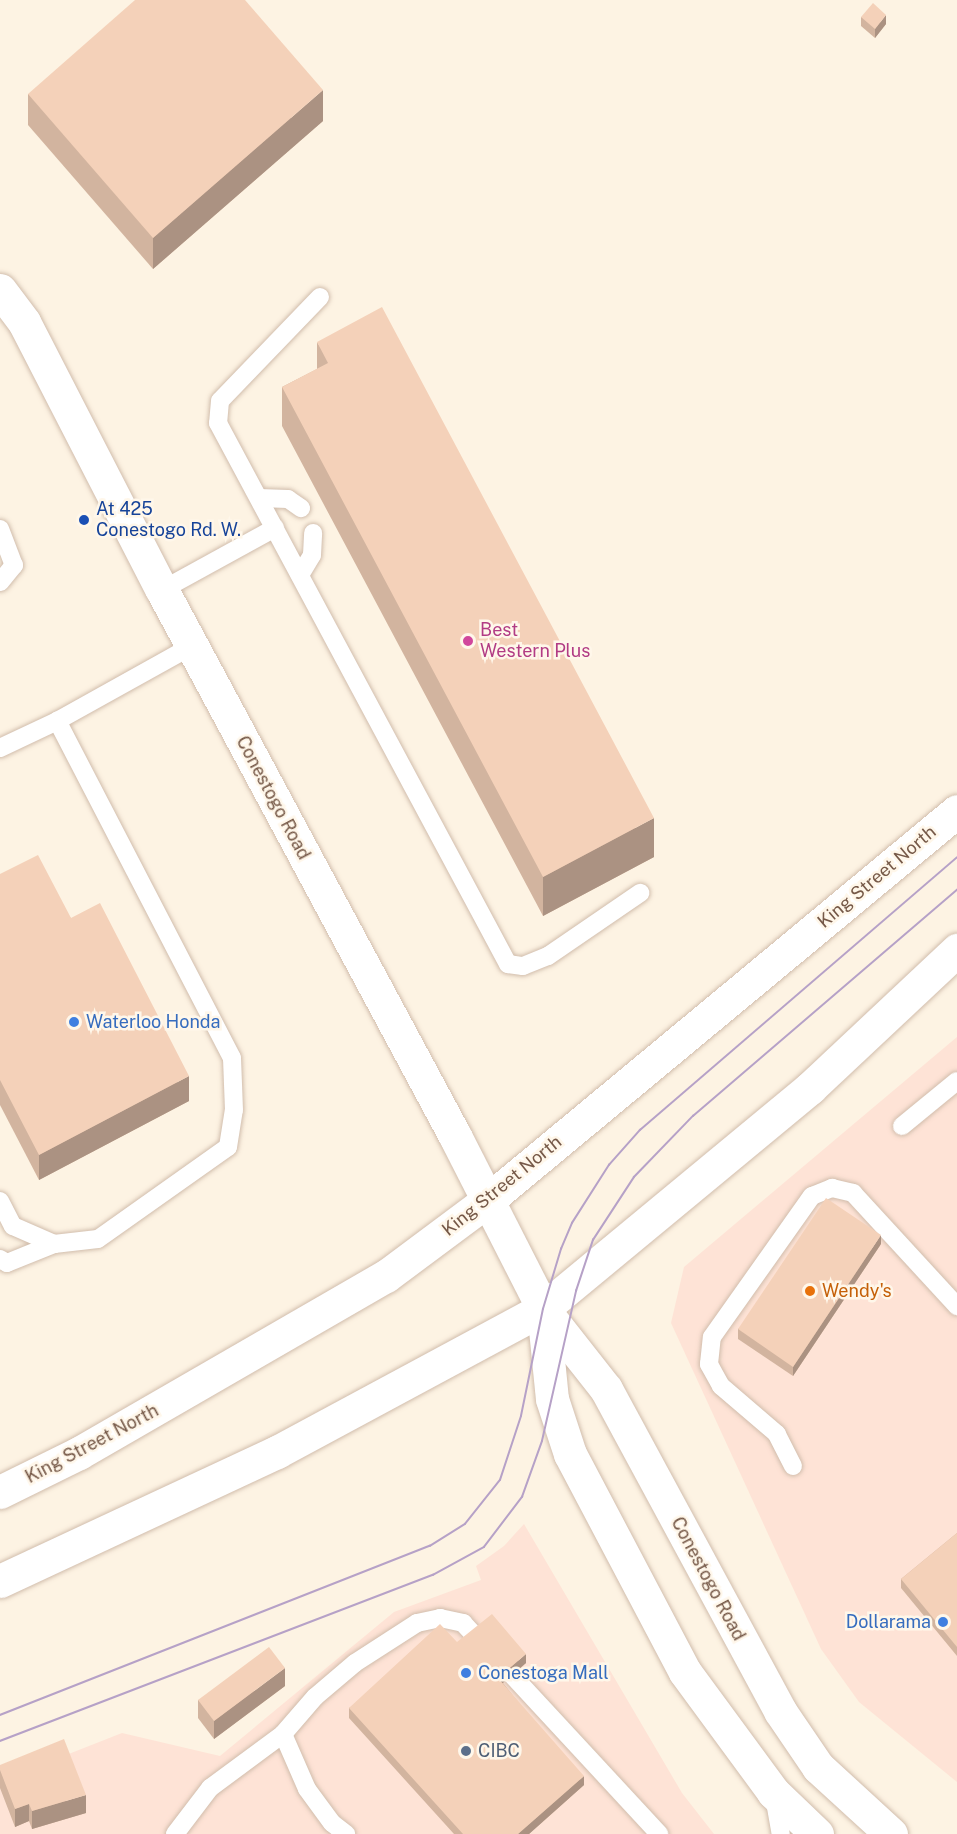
<!DOCTYPE html>
<style>
body{margin:0}
#map{position:relative;width:957px;height:1834px;overflow:hidden;background:#fdf3e3;font-family:"Public Sans",sans-serif}
div>[style]{position:absolute}
.commercial>*{inset:0;background:#fee3d6}
.roads{filter:drop-shadow(0 0 2px #d1bdac) drop-shadow(0 0 2px #d1bdac)}
.service>*{height:18px;margin:-9px;padding:0 9px;transform-origin:9px;border-radius:9px;background:#fff}
.minor>*{height:33px;margin:-16.5px;padding:0 16.5px;transform-origin:16.5px;border-radius:16.5px;background:#fff}
.secondary>*{height:33px;margin:-16.5px;padding:0 16.5px;transform-origin:16.5px;border-radius:16.5px;background:#fff}
.tram>*{height:1.5px;margin:-0.75px;padding:0 0.75px;transform-origin:0.75px;border-radius:0.75px;background:#b6a1c7}
.wall>*{inset:0;background:#d2b49f}
.shaded-wall>*{inset:0;background:#ab9282}
.building>*{inset:0;background:#f4d1b9}
.dots>*{width:16px;height:16px;translate:-50% -50%;box-sizing:border-box;border:3px solid #fff7ea;border-radius:50%}
span{translate:-50% -50%;white-space:nowrap;text-align:center;line-height:1.15;-webkit-text-stroke:5px #fff7ea;paint-order:stroke}
.transit-label{font-size:18px;color:#164399}
.left{translate:0 -50%;text-align:left}
.hotel-label{font-size:18px;color:#b23c85}
.street-label{font-size:18px;color:#765948}
.shop-label{font-size:18px;color:#366cbe}
.right{translate:-100% -50%;text-align:right}
.food-label{font-size:18px;color:#c56008}
.service-label{font-size:18px;color:#4e5e75}
</style>
<div id="map">
<div class="commercial">
<i style="clip-path:polygon(957px 1037px,957px 1782px,859px 1702px,821px 1649px,671px 1323px,684px 1267px)"></i>
<i style="clip-path:polygon(524px 1524px,682px 1793px,714px 1834px,0 1834px,0 1781px,122px 1733px,220px 1756px,394px 1612px,481px 1580px,476px 1566px,504px 1546px)"></i>
</div>
<div class="roads">
<div class="service">
<i style="left:320px;top:297px;width:144px;rotate:133.9deg"></i>
<i style="left:220px;top:401px;width:22px;rotate:95deg"></i>
<i style="left:218px;top:423px;width:614px;rotate:61.81deg"></i>
<i style="left:508px;top:964px;width:15px;rotate:8deg"></i>
<i style="left:523px;top:966px;width:27px;rotate:-22deg"></i>
<i style="left:548px;top:956px;width:112px;rotate:-34.4deg"></i>
<i style="left:259px;top:498px;width:29px;rotate:2deg"></i>
<i style="left:288px;top:499px;width:16px;rotate:35deg"></i>
<i style="left:0;top:529px;width:39px;rotate:69deg"></i>
<i style="left:14px;top:565px;width:22px;rotate:129deg"></i>
<i style="left:300px;top:575px;width:23px;rotate:-59deg"></i>
<i style="left:312px;top:555px;width:22px;rotate:-87deg"></i>
<i style="left:162px;top:590px;width:129px;rotate:-28.8deg"></i>
<i style="left:0;top:748px;width:63px;rotate:-25.3deg"></i>
<i style="left:57px;top:721px;width:154px;rotate:-29.1deg"></i>
<i style="left:902px;top:1126px;width:71px;rotate:-39.3deg"></i>
<i style="left:0;top:1201px;width:28px;rotate:63deg"></i>
<i style="left:13px;top:1226px;width:45px;rotate:23.7deg"></i>
<i style="left:54px;top:1244px;width:44px;rotate:-6.5deg"></i>
<i style="left:98px;top:1239px;width:159px;rotate:-35.3deg"></i>
<i style="left:228px;top:1147px;width:37px;rotate:-81deg"></i>
<i style="left:234px;top:1110px;width:52px;rotate:-92.2deg"></i>
<i style="left:232px;top:1058px;width:380px;rotate:-117.4deg"></i>
<i style="left:0;top:1259px;width:8px;rotate:30deg"></i>
<i style="left:7px;top:1263px;width:51px;rotate:-22deg"></i>
<i style="left:793px;top:1466px;width:36px;rotate:-117deg"></i>
<i style="left:777px;top:1434px;width:74px;rotate:-139.4deg"></i>
<i style="left:721px;top:1386px;width:25px;rotate:-119deg"></i>
<i style="left:709px;top:1364px;width:27px;rotate:-84deg"></i>
<i style="left:712px;top:1337px;width:173px;rotate:-54.7deg"></i>
<i style="left:812px;top:1196px;width:22px;rotate:-22deg"></i>
<i style="left:832px;top:1188px;width:22px;rotate:13deg"></i>
<i style="left:853px;top:1193px;width:154px;rotate:47.4deg"></i>
<i style="left:512px;top:1675px;width:217px;rotate:47.2deg"></i>
<i style="left:283px;top:1734px;width:60px;rotate:66.4deg"></i>
<i style="left:307px;top:1789px;width:42px;rotate:53.7deg"></i>
<i style="left:332px;top:1823px;width:18px;rotate:38deg"></i>
<i style="left:774px;top:1796px;width:39px;rotate:80deg"></i>
<i style="left:175px;top:1834px;width:58px;rotate:-52.7deg"></i>
<i style="left:210px;top:1788px;width:91px;rotate:-36.5deg"></i>
<i style="left:283px;top:1734px;width:49px;rotate:-49.1deg"></i>
<i style="left:315px;top:1697px;width:52px;rotate:-40.4deg"></i>
<i style="left:355px;top:1663px;width:74px;rotate:-32.8deg"></i>
<i style="left:417px;top:1623px;width:24px;rotate:-12deg"></i>
<i style="left:440px;top:1618px;width:24px;rotate:12deg"></i>
<i style="left:463px;top:1623px;width:19px;rotate:47deg"></i>
</div>
<div class="minor">
<i style="left:0;top:290px;width:40px;rotate:53deg"></i>
<i style="left:24px;top:322px;width:301px;rotate:62.8deg"></i>
<i style="left:162px;top:590px;width:620px;rotate:61.78deg"></i>
<i style="left:455px;top:1136px;width:194px;rotate:63deg"></i>
<i style="left:543px;top:1309px;width:102px;rotate:51.8deg"></i>
<i style="left:606px;top:1389px;width:366px;rotate:61.6deg"></i>
<i style="left:780px;top:1711px;width:68px;rotate:55.8deg"></i>
<i style="left:818px;top:1767px;width:99px;rotate:42.5deg"></i>
<i style="left:543px;top:1309px;width:90px;rotate:84.3deg"></i>
<i style="left:552px;top:1399px;width:58px;rotate:71.9deg"></i>
<i style="left:570px;top:1454px;width:246px;rotate:62.2deg"></i>
<i style="left:685px;top:1672px;width:149px;rotate:53.7deg"></i>
<i style="left:773px;top:1792px;width:61px;rotate:43.7deg"></i>
</div>
<div class="secondary">
<i style="left:0;top:1492px;width:88px;rotate:-26.3deg"></i>
<i style="left:79px;top:1453px;width:354px;rotate:-30deg"></i>
<i style="left:386px;top:1276px;width:127px;rotate:-36.7deg"></i>
<i style="left:488px;top:1200px;width:609px;rotate:-39.67deg"></i>
<i style="left:0;top:1581px;width:306px;rotate:-25deg"></i>
<i style="left:277px;top:1452px;width:302px;rotate:-28.3deg"></i>
<i style="left:543px;top:1309px;width:347px;rotate:-39.6deg"></i>
<i style="left:810px;top:1088px;width:202px;rotate:-43.2deg"></i>
</div>
</div>
<div class="tram">
<i style="left:0;top:1715px;width:462px;rotate:-21.5deg"></i>
<i style="left:430px;top:1546px;width:41px;rotate:-32.2deg"></i>
<i style="left:465px;top:1524px;width:56px;rotate:-51.5deg"></i>
<i style="left:500px;top:1480px;width:67px;rotate:-71.8deg"></i>
<i style="left:521px;top:1416px;width:109px;rotate:-78.4deg"></i>
<i style="left:543px;top:1309px;width:63px;rotate:-73.3deg"></i>
<i style="left:561px;top:1249px;width:28px;rotate:-67deg"></i>
<i style="left:572px;top:1223px;width:69px;rotate:-57.5deg"></i>
<i style="left:609px;top:1165px;width:47px;rotate:-48.5deg"></i>
<i style="left:640px;top:1130px;width:418px;rotate:-40.7deg"></i>
<i style="left:0;top:1741px;width:464px;rotate:-21deg"></i>
<i style="left:433px;top:1575px;width:58px;rotate:-28.8deg"></i>
<i style="left:484px;top:1547px;width:63px;rotate:-52.8deg"></i>
<i style="left:522px;top:1497px;width:59px;rotate:-70.3deg"></i>
<i style="left:542px;top:1441px;width:154px;rotate:-77.2deg"></i>
<i style="left:576px;top:1291px;width:54px;rotate:-71.6deg"></i>
<i style="left:593px;top:1240px;width:75px;rotate:-56.9deg"></i>
<i style="left:634px;top:1177px;width:85px;rotate:-46deg"></i>
<i style="left:693px;top:1116px;width:348px;rotate:-40.6deg"></i>
</div>
<div class="wall">
<i style="clip-path:polygon(861px 17px,886px 24px,875px 38px,861px 26px)"></i>
<i style="clip-path:polygon(28px 94px,323px 121px,153px 269px,28px 125px)"></i>
<i style="clip-path:polygon(317px 342px,654px 857px,543px 916px,282px 426px,282px 387px,317px 369px)"></i>
<i style="clip-path:polygon(0 874px,71px 918px,189px 1101px,39px 1180px,0 1105px)"></i>
<i style="clip-path:polygon(881px 1244px,793px 1376px,738px 1339px,738px 1329px)"></i>
<i style="clip-path:polygon(957px 1533px,957px 1656px,901px 1588px,901px 1579px)"></i>
<i style="clip-path:polygon(457px 1642px,526px 1663px,503px 1683px,584px 1785px,529px 1834px,454px 1834px,349px 1718px,349px 1708px)"></i>
<i style="clip-path:polygon(285px 1686px,214px 1739px,198px 1718px,198px 1700px)"></i>
<i style="clip-path:polygon(0 1765px,86px 1813px,32px 1829px,29px 1821px,15px 1827px,0 1788px)"></i>
</div>
<div class="shaded-wall">
<i style="clip-path:polygon(886px 15px,886px 24px,875px 38px,875px 29px)"></i>
<i style="clip-path:polygon(323px 90px,323px 121px,153px 269px,153px 238px)"></i>
<i style="clip-path:polygon(654px 818px,654px 857px,543px 916px,543px 877px)"></i>
<i style="clip-path:polygon(189px 1076px,189px 1101px,39px 1180px,39px 1155px)"></i>
<i style="clip-path:polygon(881px 1235px,881px 1244px,793px 1376px,793px 1367px)"></i>
<i style="clip-path:polygon(526px 1654px,526px 1663px,498px 1687px,498px 1678px)"></i>
<i style="clip-path:polygon(285px 1668px,285px 1686px,214px 1739px,214px 1721px)"></i>
<i style="clip-path:polygon(584px 1776px,584px 1785px,529px 1834px,518px 1834px)"></i>
<i style="clip-path:polygon(86px 1795px,86px 1813px,32px 1829px,32px 1811px)"></i>
<i style="clip-path:polygon(29px 1804px,29px 1821px,15px 1827px,15px 1809px)"></i>
</div>
<div class="building">
<i style="clip-path:polygon(135px 0,245px 0,323px 90px,153px 238px,28px 94px)"></i>
<i style="clip-path:polygon(873px 3px,886px 15px,875px 29px,861px 17px)"></i>
<i style="clip-path:polygon(382px 307px,654px 818px,543px 877px,282px 387px,328px 363px,317px 342px)"></i>
<i style="clip-path:polygon(38px 855px,71px 918px,100px 903px,189px 1076px,39px 1155px,0 1080px,0 874px)"></i>
<i style="clip-path:polygon(826px 1198px,881px 1235px,793px 1367px,738px 1329px)"></i>
<i style="clip-path:polygon(957px 1533px,957px 1647px,901px 1579px)"></i>
<i style="clip-path:polygon(492px 1614px,526px 1654px,498px 1678px,584px 1776px,518px 1834px,463px 1834px,349px 1708px,440px 1624px,457px 1642px)"></i>
<i style="clip-path:polygon(269px 1647px,285px 1668px,214px 1721px,198px 1700px)"></i>
<i style="clip-path:polygon(64px 1739px,86px 1795px,32px 1811px,29px 1804px,15px 1809px,0 1770px,0 1765px)"></i>
</div>
<div class="dots">
<i style="left:84px;top:520px;background:#1a4fb4"></i>
<i style="left:468px;top:641px;background:#d1479c"></i>
<i style="left:74px;top:1022px;background:#3f7fe0"></i>
<i style="left:810px;top:1291px;background:#e8710a"></i>
<i style="left:943px;top:1622px;background:#3f7fe0"></i>
<i style="left:466px;top:1673px;background:#3f7fe0"></i>
<i style="left:466px;top:1751px;background:#5c6f8a"></i>
</div>
<div class="transit-label">
<span class="left" style="left:96px;top:520px">At 425<br>Conestogo Rd. W.</span>
</div>
<div class="hotel-label">
<span class="left" style="left:480px;top:641px">Best<br>Western Plus</span>
</div>
<div class="street-label">
<span style="left:273px;top:798px;rotate:62deg">Conestogo Road</span>
<span style="left:877px;top:877px;rotate:-40deg">King Street North</span>
<span style="left:502px;top:1186px;rotate:-39deg">King Street North</span>
<span style="left:92px;top:1444px;rotate:-28deg">King Street North</span>
<span style="left:708px;top:1579px;rotate:62deg">Conestogo Road</span>
</div>
<div class="shop-label">
<span class="left" style="left:86px;top:1022px">Waterloo Honda</span>
<span class="right" style="left:931px;top:1622px">Dollarama</span>
<span class="left" style="left:478px;top:1673px">Conestoga Mall</span>
</div>
<div class="food-label">
<span class="left" style="left:822px;top:1291px">Wendy's</span>
</div>
<div class="service-label">
<span class="left" style="left:478px;top:1751px">CIBC</span>
</div>
</div>
